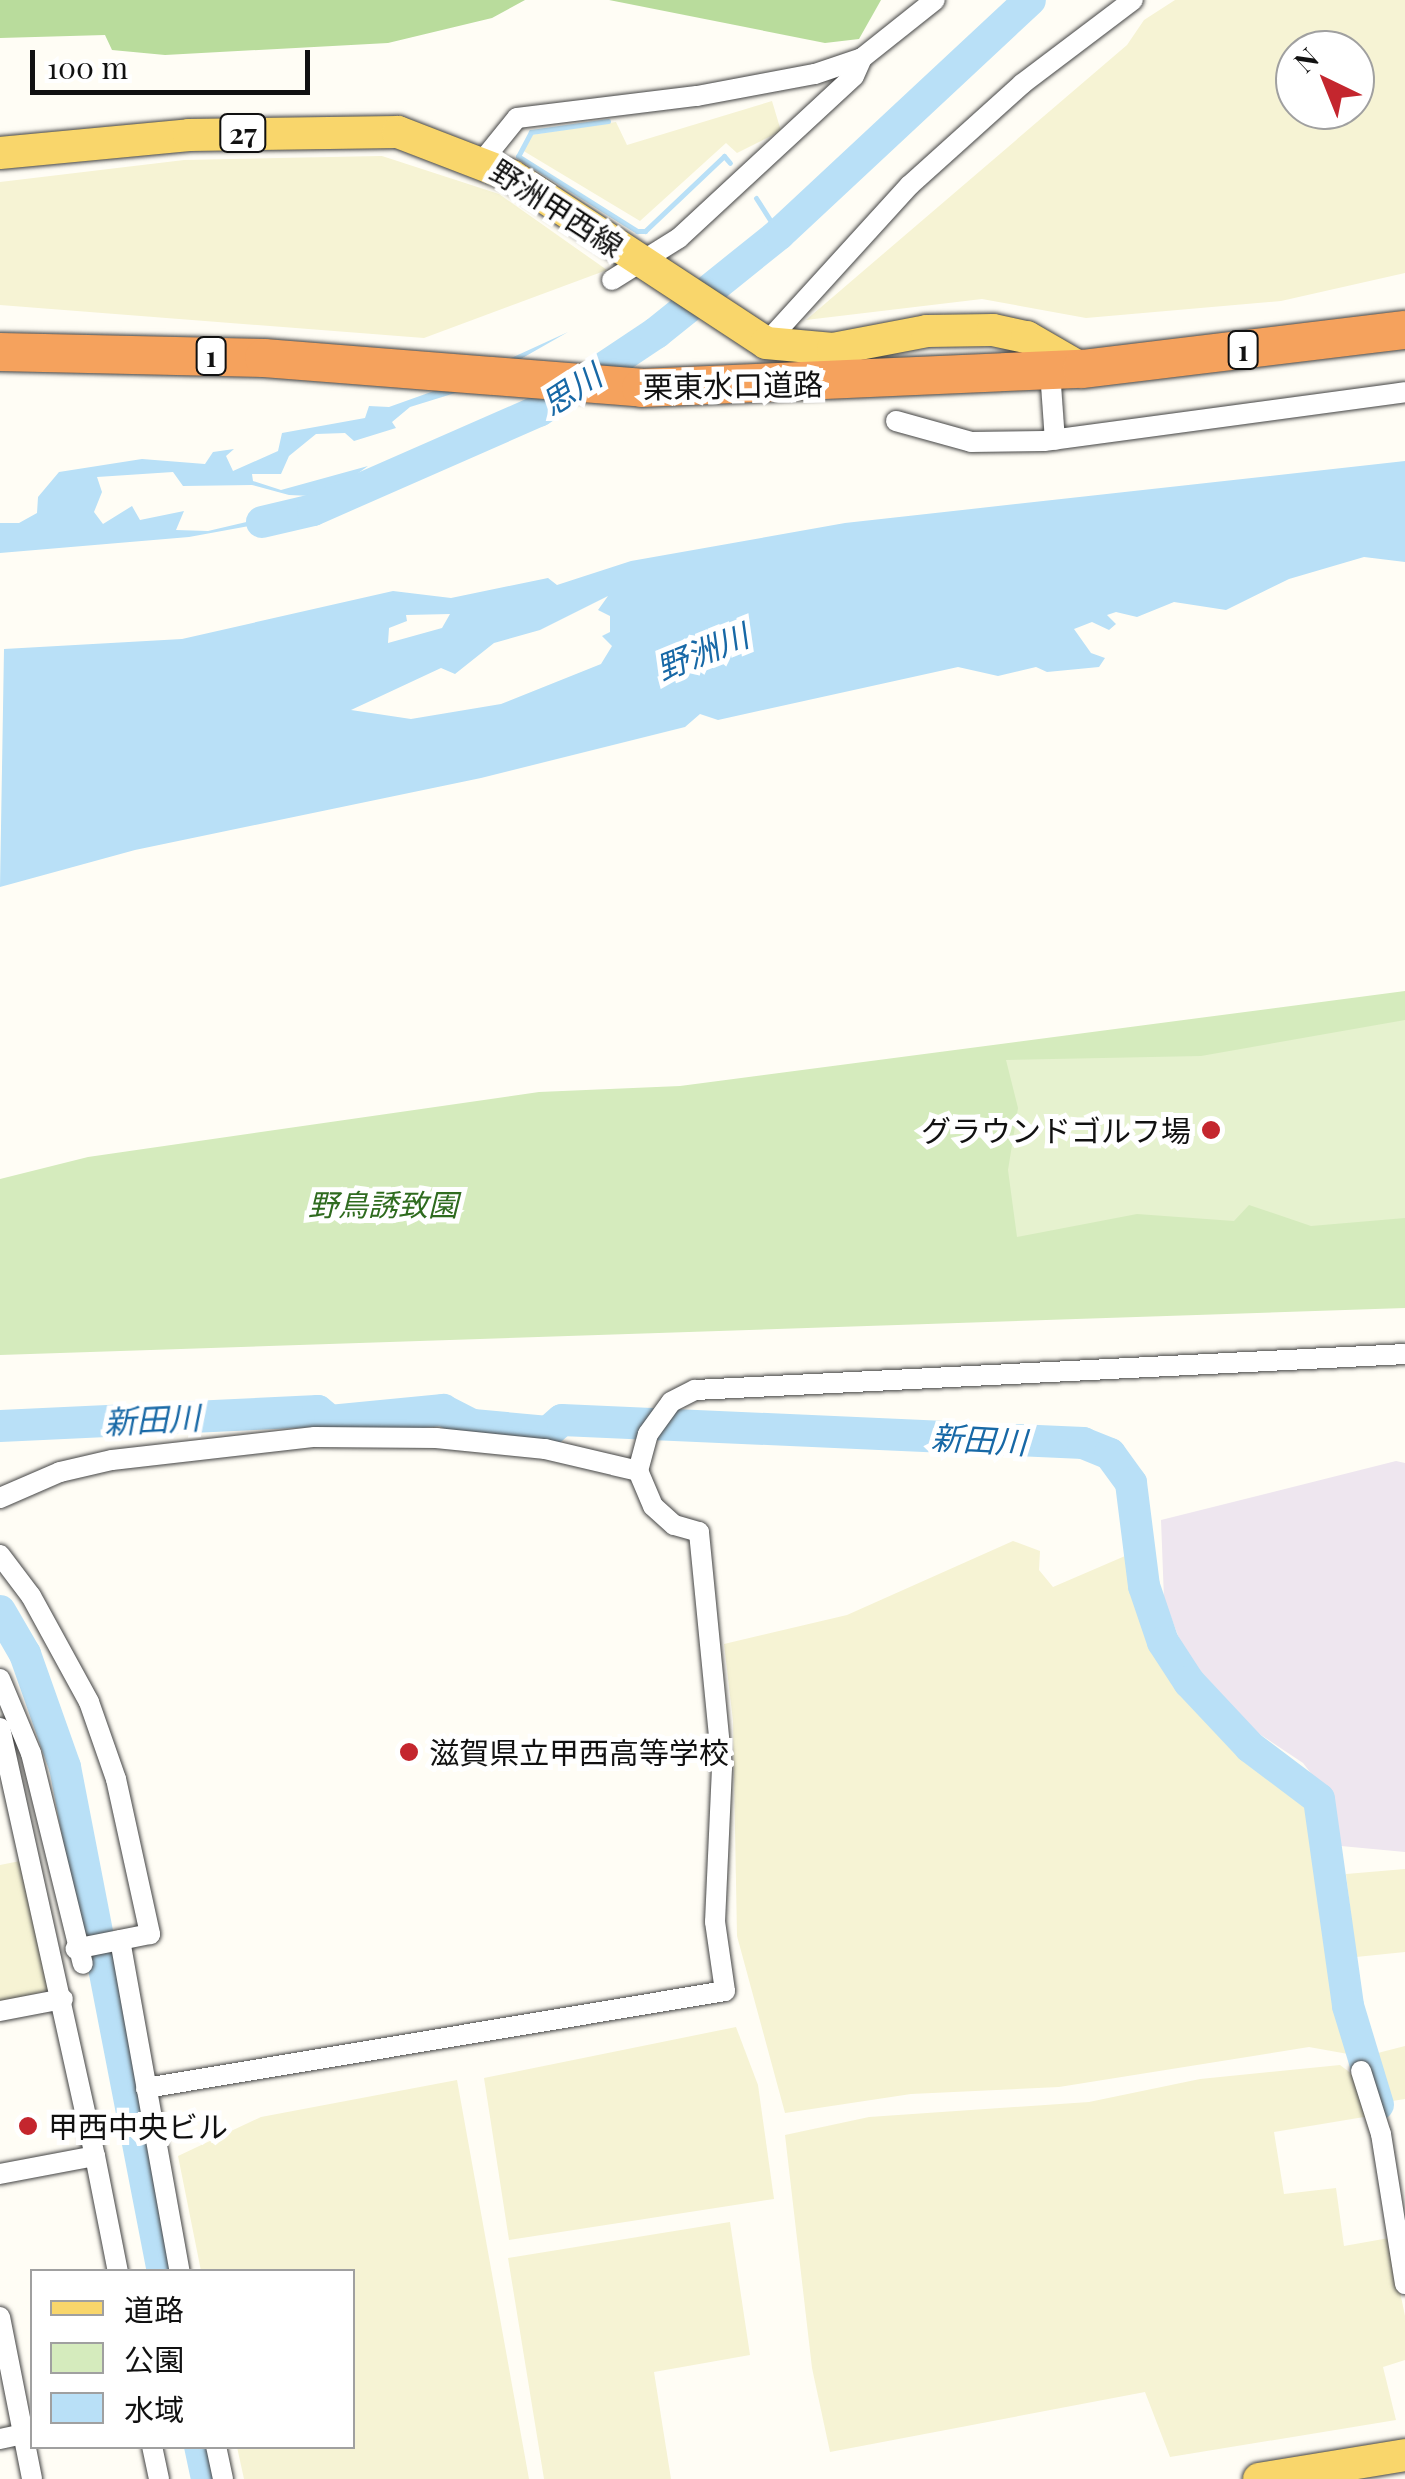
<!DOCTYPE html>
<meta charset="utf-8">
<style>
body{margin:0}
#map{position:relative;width:1405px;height:2479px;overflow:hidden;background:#fffdf5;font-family:"Playfair Display","Noto Sans JP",serif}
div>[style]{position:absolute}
.industrial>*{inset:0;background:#eee6ef}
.farmland>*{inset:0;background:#f6f3d4}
.green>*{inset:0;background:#d5ebbd}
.forest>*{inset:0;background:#b9dc9c}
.pitch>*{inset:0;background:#e6f2cf}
.water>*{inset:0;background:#b9e0f7}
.stream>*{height:5px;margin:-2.5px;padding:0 2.5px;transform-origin:2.5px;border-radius:2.5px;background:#b9e0f7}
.river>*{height:32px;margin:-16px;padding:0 16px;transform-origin:16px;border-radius:16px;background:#b9e0f7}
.roads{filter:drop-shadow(0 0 2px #444) drop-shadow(0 0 2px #444)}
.street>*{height:20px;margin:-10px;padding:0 10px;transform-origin:10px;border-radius:10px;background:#fff}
.primary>*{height:32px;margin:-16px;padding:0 16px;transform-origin:16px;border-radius:16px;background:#f9d66b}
.highway>*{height:38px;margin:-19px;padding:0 19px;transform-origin:19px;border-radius:19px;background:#f5a25d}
.dots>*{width:28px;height:28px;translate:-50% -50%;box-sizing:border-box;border:5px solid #fff;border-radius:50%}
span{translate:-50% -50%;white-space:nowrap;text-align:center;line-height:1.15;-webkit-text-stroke:10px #fff;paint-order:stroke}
.shield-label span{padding:2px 8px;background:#fff;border:2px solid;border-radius:8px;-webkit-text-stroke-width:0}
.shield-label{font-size:28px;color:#111;font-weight:700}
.street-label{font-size:30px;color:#111}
.poi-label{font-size:30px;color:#111}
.right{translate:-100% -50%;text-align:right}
.left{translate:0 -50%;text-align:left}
.park-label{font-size:30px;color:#2f6b1f;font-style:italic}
.water-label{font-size:32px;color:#1768a6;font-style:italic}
.legend{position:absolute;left:30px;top:2269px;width:325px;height:180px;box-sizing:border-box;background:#fff;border:2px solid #a0a0a0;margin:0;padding:12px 18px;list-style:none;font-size:30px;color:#111}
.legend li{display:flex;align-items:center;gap:20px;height:50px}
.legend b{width:50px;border:2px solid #a0a0a0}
.north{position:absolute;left:1275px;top:30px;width:100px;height:100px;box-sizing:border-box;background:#fff;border:2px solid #a0a0a0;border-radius:50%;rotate:317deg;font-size:28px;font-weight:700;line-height:40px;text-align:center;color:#111}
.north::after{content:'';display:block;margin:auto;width:35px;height:45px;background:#c4262e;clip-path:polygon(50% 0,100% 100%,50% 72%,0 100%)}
.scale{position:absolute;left:30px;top:50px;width:280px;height:45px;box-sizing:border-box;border:5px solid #111;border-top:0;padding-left:12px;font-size:30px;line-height:35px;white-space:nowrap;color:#111;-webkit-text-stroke:8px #fff;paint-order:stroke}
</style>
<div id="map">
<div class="industrial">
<i style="clip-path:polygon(1396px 1461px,1405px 1463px,1405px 1852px,1341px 1846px,1327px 1794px,1303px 1763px,1249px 1727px,1187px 1659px,1164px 1599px,1161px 1520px)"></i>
</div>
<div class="farmland">
<i style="clip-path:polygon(evenodd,1175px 0,1405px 0,1405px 273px,1281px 301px,1086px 318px,982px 299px,806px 320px,1127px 45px,1144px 20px,1175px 0,1295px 50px,1355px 50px,1355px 110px,1295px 110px,1295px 50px)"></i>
<i style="clip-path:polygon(772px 101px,781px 131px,737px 153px,726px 143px,640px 221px,522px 150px,531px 135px,616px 122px,627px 145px)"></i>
<i style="clip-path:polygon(382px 156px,499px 194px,607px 270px,424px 338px,0 305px,0 182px,184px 160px)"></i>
<i style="clip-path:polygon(1013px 1541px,1040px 1551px,1039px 1570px,1053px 1587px,1132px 1553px,1142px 1616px,1180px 1686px,1254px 1764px,1294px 1787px,1318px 1813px,1348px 2054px,1309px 2047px,1059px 2087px,911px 2094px,785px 2113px,737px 1936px,733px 1721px,724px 1644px,847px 1615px)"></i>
<i style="clip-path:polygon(25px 1860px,51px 1990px,0 2002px,0 1865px)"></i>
<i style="clip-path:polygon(1405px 1869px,1405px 1952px,1356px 1957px,1346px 1874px)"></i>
<i style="clip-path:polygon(736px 2027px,758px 2085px,774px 2199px,509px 2240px,484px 2078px)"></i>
<i style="clip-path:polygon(1405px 2046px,1405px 2099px,1392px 2101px,1370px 2055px)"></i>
<i style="clip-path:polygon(1340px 2065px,1356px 2077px,1370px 2116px,1274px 2132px,1284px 2194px,1336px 2188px,1344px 2246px,1389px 2238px,1405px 2316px,1405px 2360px,1383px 2367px,1396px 2420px,1170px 2457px,1145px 2392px,830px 2452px,812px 2368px,785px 2135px,869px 2117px,1089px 2102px,1200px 2079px)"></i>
<i style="clip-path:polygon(457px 2080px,529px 2479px,244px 2479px,237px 2447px,352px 2446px,352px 2272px,201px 2271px,178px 2156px,261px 2117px)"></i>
<i style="clip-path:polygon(730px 2222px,750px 2355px,654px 2372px,671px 2479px,544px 2479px,508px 2258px)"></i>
</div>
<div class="green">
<i style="clip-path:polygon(1405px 991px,1405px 1308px,0 1355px,0 1179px,88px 1157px,539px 1092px,680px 1086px)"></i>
</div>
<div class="forest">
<i style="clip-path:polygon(0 0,525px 0,492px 18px,388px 43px,165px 55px,112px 50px,105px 35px,0 38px)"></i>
<i style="clip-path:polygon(609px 0,881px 0,859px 39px,825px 43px)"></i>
</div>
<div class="pitch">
<i style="clip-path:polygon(1405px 1020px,1405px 1218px,1311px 1226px,1249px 1205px,1234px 1221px,1137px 1214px,1017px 1237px,1008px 1170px,1018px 1108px,1006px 1060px,1201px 1056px)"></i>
</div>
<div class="water">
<i style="clip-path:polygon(568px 332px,468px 389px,410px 407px,392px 422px,396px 428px,354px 441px,345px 433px,316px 434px,289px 456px,281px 474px,252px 474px,253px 481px,281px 490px,368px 466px,354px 476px,367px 481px,346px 483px,334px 497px,289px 495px,252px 485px,183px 486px,173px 472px,97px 477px,102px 492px,94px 512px,103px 524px,132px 506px,140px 520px,184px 511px,176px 530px,208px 531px,306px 508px,288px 519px,189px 537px,0 553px,0 523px,19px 523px,37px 513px,38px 497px,59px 472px,142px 459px,205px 464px,213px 452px,234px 449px,226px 456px,233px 471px,278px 451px,282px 433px,365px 418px,369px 406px,389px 407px,459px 382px)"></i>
<i style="clip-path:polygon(evenodd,1405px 461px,1405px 562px,1364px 557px,1289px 579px,1226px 610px,1174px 602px,1137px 617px,1116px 612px,1107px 615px,1116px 624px,1109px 630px,1092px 622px,1074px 629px,1091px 653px,1105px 658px,1099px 667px,1047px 672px,1036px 667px,998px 676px,958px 667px,718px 720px,700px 714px,685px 727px,481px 778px,135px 850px,0 887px,4px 649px,182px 639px,393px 591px,451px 598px,548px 578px,557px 585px,631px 561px,845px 523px,1405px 461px,608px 596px,598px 610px,610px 616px,610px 632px,602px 636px,612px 646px,601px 664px,501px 704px,411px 719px,351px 710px,441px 668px,455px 674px,494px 643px,540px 630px,608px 596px,1405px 461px,450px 614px,442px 628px,388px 643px,389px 628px,407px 621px,406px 615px,450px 614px)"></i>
</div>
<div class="stream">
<i style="left:1029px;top:0;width:1px"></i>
<i style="left:608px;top:121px;width:78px;rotate:171.9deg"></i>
<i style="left:531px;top:132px;width:27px;rotate:118deg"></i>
<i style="left:518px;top:156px;width:141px;rotate:32.2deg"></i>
<i style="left:637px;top:231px;width:8px"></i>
<i style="left:645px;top:231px;width:109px;rotate:-43.5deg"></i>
<i style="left:724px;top:156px;width:9px;rotate:49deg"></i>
<i style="left:756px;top:198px;width:43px;rotate:57.4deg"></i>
</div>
<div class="river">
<i style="left:262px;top:522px;width:52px;rotate:-13.2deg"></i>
<i style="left:313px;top:510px;width:247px;rotate:-23.7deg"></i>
<i style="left:539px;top:411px;width:141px;rotate:-33.7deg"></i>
<i style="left:656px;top:333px;width:158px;rotate:-38.8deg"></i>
<i style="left:779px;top:234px;width:343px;rotate:-43deg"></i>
<i style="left:0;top:1426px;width:318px;rotate:-2.7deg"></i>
<i style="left:318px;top:1411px;width:16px;rotate:40deg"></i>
<i style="left:330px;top:1421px;width:114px;rotate:-5.6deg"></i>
<i style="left:443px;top:1410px;width:34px;rotate:27deg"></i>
<i style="left:473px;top:1425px;width:75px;rotate:5.3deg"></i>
<i style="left:548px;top:1432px;width:18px;rotate:-41deg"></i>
<i style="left:562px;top:1420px;width:522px;rotate:2.53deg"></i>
<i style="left:1083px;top:1443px;width:29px;rotate:22deg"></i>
<i style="left:1110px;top:1454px;width:36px;rotate:54deg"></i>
<i style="left:1131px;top:1483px;width:104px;rotate:82.8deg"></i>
<i style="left:1144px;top:1586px;width:59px;rotate:71.3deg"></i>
<i style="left:1163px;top:1642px;width:48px;rotate:57deg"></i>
<i style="left:1189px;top:1682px;width:89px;rotate:46.8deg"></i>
<i style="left:1250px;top:1747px;width:86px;rotate:37deg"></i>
<i style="left:1319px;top:1799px;width:209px;rotate:82deg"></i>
<i style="left:1348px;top:2006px;width:103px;rotate:73.1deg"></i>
<i style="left:0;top:1611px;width:50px;rotate:59.8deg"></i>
<i style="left:25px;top:1654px;width:120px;rotate:70.5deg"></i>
<i style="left:65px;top:1767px;width:514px;rotate:79.02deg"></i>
<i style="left:200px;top:2446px;width:34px;rotate:78deg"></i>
</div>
<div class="roads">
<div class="street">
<i style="left:483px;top:160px;width:54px;rotate:-51deg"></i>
<i style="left:517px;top:118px;width:181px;rotate:-7deg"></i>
<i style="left:697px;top:96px;width:120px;rotate:-10.6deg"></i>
<i style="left:815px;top:74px;width:50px;rotate:-18.8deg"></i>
<i style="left:862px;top:58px;width:93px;rotate:-38.5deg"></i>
<i style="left:612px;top:280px;width:79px;rotate:-32.1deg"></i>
<i style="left:679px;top:238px;width:238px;rotate:-42.8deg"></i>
<i style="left:854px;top:76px;width:20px;rotate:-66deg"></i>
<i style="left:766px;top:343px;width:214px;rotate:-47.7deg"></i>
<i style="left:910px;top:185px;width:151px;rotate:-42deg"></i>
<i style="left:1022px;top:84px;width:139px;rotate:-37.1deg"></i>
<i style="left:1050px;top:371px;width:69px;rotate:85.9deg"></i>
<i style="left:896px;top:421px;width:78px;rotate:15.6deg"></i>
<i style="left:971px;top:442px;width:73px;rotate:-0.8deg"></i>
<i style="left:1044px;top:441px;width:364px;rotate:-7.7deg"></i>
<i style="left:0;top:1498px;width:65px;rotate:-23.4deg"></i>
<i style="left:60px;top:1472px;width:53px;rotate:-13deg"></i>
<i style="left:112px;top:1460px;width:204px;rotate:-6.5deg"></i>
<i style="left:315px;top:1437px;width:121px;rotate:0.5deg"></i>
<i style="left:436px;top:1438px;width:110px;rotate:5.8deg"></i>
<i style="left:545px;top:1449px;width:96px;rotate:13.3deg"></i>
<i style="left:0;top:1555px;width:51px;rotate:52.9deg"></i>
<i style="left:31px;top:1596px;width:121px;rotate:61.3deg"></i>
<i style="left:89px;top:1702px;width:82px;rotate:70.7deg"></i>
<i style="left:116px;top:1779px;width:159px;rotate:77.6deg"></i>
<i style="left:150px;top:1934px;width:76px;rotate:168.7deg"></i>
<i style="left:0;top:1679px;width:80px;rotate:67.3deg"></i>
<i style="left:31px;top:1753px;width:217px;rotate:76.2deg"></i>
<i style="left:0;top:1728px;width:438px;rotate:77.5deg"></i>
<i style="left:95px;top:2156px;width:97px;rotate:169.3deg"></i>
<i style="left:120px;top:1940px;width:337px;rotate:79.8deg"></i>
<i style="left:0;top:2011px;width:64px;rotate:-10.8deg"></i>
<i style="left:1361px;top:2071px;width:66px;rotate:72.4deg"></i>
<i style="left:1381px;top:2134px;width:152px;rotate:80.9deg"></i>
<i style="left:146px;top:2088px;width:587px;rotate:-9.51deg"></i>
<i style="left:725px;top:1991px;width:70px;rotate:-98.2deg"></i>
<i style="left:715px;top:1922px;width:155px;rotate:-87.4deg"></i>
<i style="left:722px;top:1767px;width:236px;rotate:-95.6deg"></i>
<i style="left:699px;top:1532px;width:26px;rotate:-164deg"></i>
<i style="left:674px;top:1525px;width:28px;rotate:-138deg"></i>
<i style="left:653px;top:1506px;width:38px;rotate:-113deg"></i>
<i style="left:638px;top:1471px;width:38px;rotate:-75deg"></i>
<i style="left:648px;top:1434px;width:39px;rotate:-54deg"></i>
<i style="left:671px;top:1402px;width:27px;rotate:-27deg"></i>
<i style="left:695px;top:1390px;width:711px;rotate:-2.9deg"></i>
<i style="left:95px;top:2156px;width:118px;rotate:78.8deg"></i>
<i style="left:0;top:2317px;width:165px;rotate:78.8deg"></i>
<i style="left:0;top:2439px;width:24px;rotate:-12deg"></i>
<i style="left:152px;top:2446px;width:34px;rotate:78deg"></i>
<i style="left:216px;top:2446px;width:34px;rotate:78deg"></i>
</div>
<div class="primary">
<i style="left:0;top:153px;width:190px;rotate:-5.4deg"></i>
<i style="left:189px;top:135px;width:209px;rotate:-0.8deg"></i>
<i style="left:398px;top:132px;width:122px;rotate:21.1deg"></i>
<i style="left:512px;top:176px;width:304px;rotate:33.3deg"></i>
<i style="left:766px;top:343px;width:67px;rotate:5.1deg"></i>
<i style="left:833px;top:349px;width:96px;rotate:-10.8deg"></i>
<i style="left:927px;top:331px;width:66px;rotate:-0.9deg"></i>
<i style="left:993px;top:330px;width:35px;rotate:12deg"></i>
<i style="left:1027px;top:337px;width:64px;rotate:30.2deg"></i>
<i style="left:1259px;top:2479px;width:148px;rotate:-9.3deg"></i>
</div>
<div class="highway">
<i style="left:0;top:352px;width:264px;rotate:1.3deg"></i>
<i style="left:264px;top:358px;width:378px;rotate:4.5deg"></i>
<i style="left:641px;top:388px;width:441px;rotate:-2.5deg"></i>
<i style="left:1082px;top:369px;width:325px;rotate:-6.9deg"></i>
</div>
</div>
<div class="dots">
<i style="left:1211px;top:1130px;background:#c4262e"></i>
<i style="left:409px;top:1752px;background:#c4262e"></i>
<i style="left:28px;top:2126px;background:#c4262e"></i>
</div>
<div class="shield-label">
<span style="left:243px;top:133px">27</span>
<span style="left:1243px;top:350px">1</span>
<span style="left:211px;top:356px">1</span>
</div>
<div class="street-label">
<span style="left:557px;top:208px;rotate:33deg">野洲甲西線</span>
<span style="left:733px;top:385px;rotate:-1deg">栗東水口道路</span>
</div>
<div class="poi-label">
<span class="right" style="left:1191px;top:1130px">グラウンドゴルフ場</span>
<span class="left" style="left:429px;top:1752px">滋賀県立甲西高等学校</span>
<span class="left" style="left:48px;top:2126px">甲西中央ビル</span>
</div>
<div class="park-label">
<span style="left:383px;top:1204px">野鳥誘致園</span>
</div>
<div class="water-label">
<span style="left:571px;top:389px;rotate:-33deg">思川</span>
<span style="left:702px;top:651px;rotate:-22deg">野洲川</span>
<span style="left:152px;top:1419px;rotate:-3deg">新田川</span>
<span style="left:979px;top:1439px;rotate:3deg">新田川</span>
</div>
<ul class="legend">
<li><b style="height:12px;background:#f9d66b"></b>道路</li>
<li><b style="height:28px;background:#d5ebbd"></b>公園</li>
<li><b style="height:28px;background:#b9e0f7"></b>水域</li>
</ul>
<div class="north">N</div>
<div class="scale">100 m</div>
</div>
